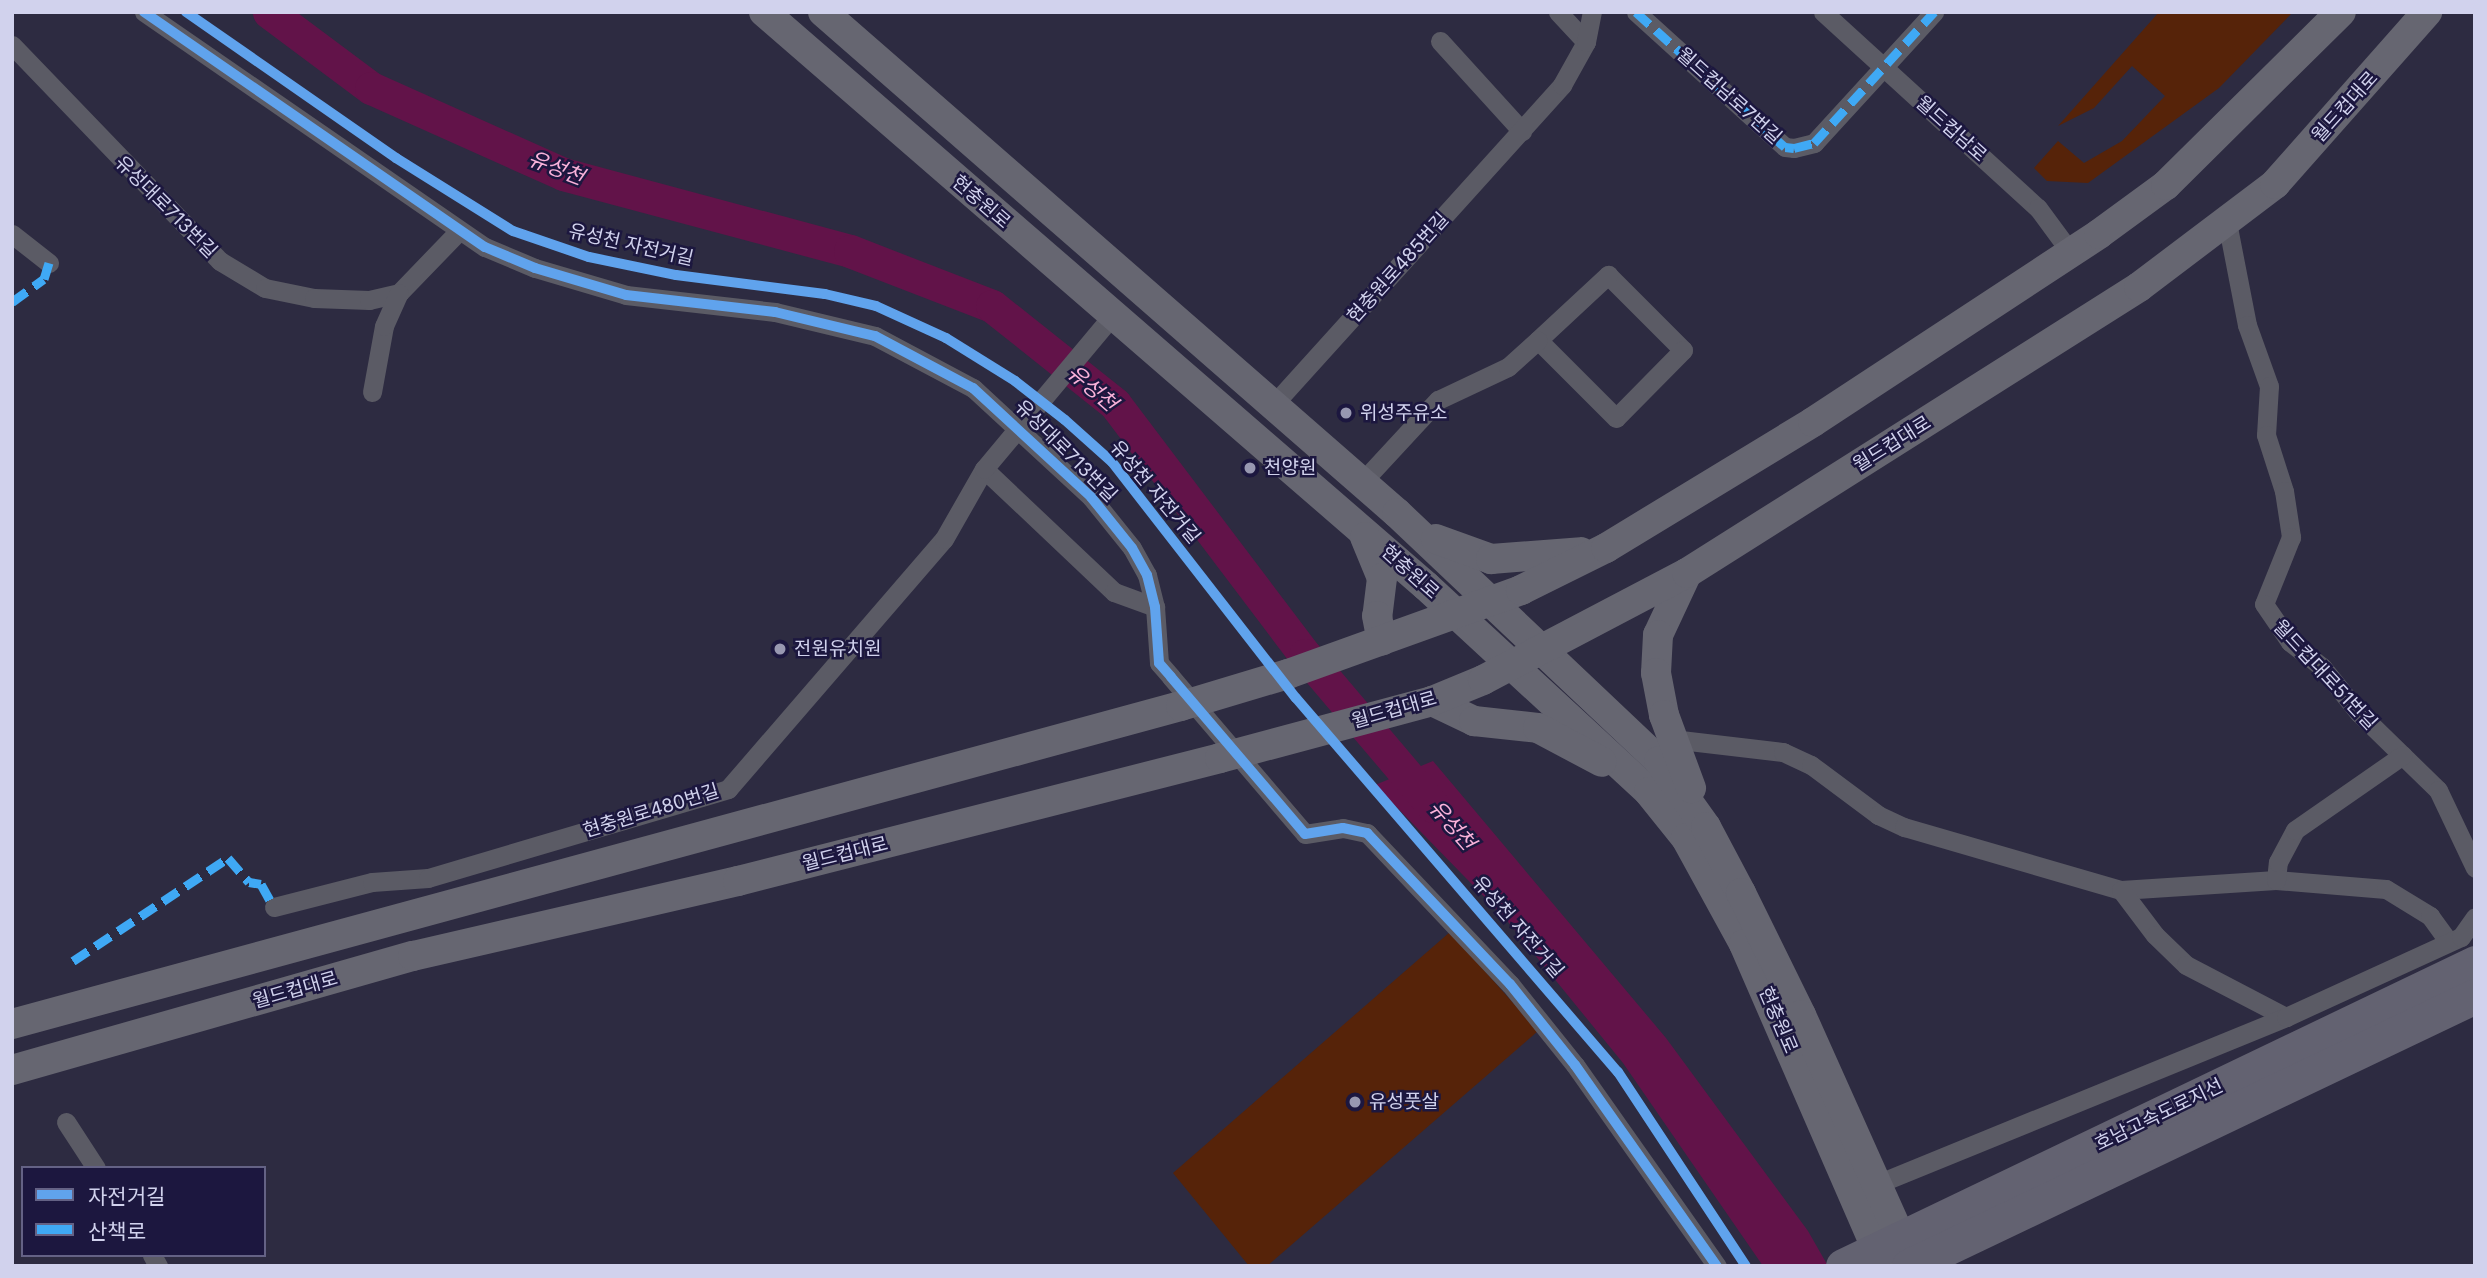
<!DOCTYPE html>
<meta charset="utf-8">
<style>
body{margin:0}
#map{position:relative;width:2487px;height:1278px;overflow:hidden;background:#2d2b41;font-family:Inter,"Noto Sans KR",sans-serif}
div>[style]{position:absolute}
.green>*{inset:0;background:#562309}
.water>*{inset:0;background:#621349}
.river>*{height:33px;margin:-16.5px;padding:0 16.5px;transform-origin:16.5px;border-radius:16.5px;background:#621349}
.minor>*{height:19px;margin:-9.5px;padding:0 9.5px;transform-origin:9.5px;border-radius:9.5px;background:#5b5b65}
.primary>*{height:30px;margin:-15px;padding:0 15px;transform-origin:15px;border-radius:15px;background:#666671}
.motorway>*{height:35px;margin:-17.5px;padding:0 17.5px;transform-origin:17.5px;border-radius:17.5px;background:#636271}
.quiet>*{height:9px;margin-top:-4.5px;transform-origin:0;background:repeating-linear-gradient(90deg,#3fa9f5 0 18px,transparent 0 27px)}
.cycleway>*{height:10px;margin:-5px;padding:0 5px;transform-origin:5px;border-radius:5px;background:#60a3ed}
.dots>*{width:19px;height:19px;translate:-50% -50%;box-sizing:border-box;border:4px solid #1c173f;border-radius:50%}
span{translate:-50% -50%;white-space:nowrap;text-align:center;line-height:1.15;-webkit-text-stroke:5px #1c173f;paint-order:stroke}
.street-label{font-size:19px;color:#d1d2ed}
.poi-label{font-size:19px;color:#d1d2ed}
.left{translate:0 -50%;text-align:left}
.water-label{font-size:21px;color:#fab2da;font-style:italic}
.frame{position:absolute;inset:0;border:14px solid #d1d2ed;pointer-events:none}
.legend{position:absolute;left:21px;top:1166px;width:245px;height:91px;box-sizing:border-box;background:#1c173f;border:2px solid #646285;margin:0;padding:9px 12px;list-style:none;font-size:21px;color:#d1d2ed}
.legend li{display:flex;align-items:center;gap:14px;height:35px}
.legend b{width:35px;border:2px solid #646285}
</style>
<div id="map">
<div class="green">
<i style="clip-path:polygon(2159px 12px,2293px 12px,2219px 88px,2088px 183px,2047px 181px,2034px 168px,2058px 141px,2084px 163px,2122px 141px,2165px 96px,2132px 66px,2094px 108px,2058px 126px)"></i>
<i style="clip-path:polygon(1450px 932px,1538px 1031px,1267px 1266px,1249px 1266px,1173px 1173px)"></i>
</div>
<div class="water">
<i style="clip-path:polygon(1433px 761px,1666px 1038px,1808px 1231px,1828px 1266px,1763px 1266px,1623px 1063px,1504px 917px,1375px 785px)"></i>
</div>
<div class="river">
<i style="left:269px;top:12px;width:127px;rotate:36.7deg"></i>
<i style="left:371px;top:88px;width:210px;rotate:24.1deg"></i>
<i style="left:563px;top:174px;width:297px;rotate:15deg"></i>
<i style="left:850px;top:251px;width:152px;rotate:21.2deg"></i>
<i style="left:992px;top:306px;width:157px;rotate:38.5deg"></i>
<i style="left:1115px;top:404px;width:315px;rotate:52.9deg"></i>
<i style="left:1305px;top:655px;width:198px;rotate:49.7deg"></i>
</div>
<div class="minor">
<i style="left:144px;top:12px;width:414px;rotate:34.6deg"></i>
<i style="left:485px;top:247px;width:54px;rotate:22.8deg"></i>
<i style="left:535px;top:268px;width:95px;rotate:16.5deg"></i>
<i style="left:626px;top:295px;width:150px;rotate:6.5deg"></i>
<i style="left:775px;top:312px;width:103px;rotate:13.5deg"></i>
<i style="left:875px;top:336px;width:111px;rotate:28deg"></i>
<i style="left:973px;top:388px;width:161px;rotate:42.7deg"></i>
<i style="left:1091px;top:497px;width:65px;rotate:51.2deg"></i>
<i style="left:1132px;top:548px;width:31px;rotate:61deg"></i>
<i style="left:1147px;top:575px;width:33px;rotate:76deg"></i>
<i style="left:1155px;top:607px;width:56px;rotate:85.9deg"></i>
<i style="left:1159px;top:663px;width:18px;rotate:49deg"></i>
<i style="left:1171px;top:677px;width:206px;rotate:49.5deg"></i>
<i style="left:1305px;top:834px;width:38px;rotate:-9deg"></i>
<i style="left:1343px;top:828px;width:25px;rotate:12deg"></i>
<i style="left:1367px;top:833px;width:208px;rotate:46.6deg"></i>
<i style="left:1510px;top:984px;width:104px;rotate:51.3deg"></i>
<i style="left:1575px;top:1065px;width:246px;rotate:54.8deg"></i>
<i style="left:1558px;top:12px;width:41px;rotate:47deg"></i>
<i style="left:1636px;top:12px;width:201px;rotate:42.2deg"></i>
<i style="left:1785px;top:147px;width:9px;rotate:6deg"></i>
<i style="left:1794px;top:148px;width:21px;rotate:-14deg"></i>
<i style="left:1814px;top:143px;width:178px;rotate:-47.5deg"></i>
<i style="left:1823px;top:12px;width:291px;rotate:42.4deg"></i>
<i style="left:2038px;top:208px;width:56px;rotate:53.7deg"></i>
<i style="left:1440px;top:41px;width:122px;rotate:47.7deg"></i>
<i style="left:12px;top:45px;width:300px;rotate:46.1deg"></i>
<i style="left:220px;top:261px;width:52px;rotate:31deg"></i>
<i style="left:265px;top:288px;width:50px;rotate:11.5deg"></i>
<i style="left:314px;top:298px;width:55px;rotate:2.1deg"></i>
<i style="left:369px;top:300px;width:31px;rotate:-13deg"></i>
<i style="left:399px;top:293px;width:85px;rotate:-46deg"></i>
<i style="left:2227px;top:222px;width:105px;rotate:79deg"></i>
<i style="left:2247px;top:325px;width:65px;rotate:70.2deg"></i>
<i style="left:2269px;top:386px;width:49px;rotate:93.5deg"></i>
<i style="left:2266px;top:435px;width:59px;rotate:72.2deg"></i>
<i style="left:2284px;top:491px;width:47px;rotate:81.3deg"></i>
<i style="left:2291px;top:537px;width:72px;rotate:111.9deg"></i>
<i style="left:2264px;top:604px;width:46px;rotate:55.6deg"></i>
<i style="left:2290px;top:642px;width:41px;rotate:38deg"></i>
<i style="left:2322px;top:667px;width:59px;rotate:51.2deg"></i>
<i style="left:2359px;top:713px;width:110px;rotate:44.3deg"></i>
<i style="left:2438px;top:790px;width:86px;rotate:64.6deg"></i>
<i style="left:12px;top:234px;width:47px;rotate:38.1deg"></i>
<i style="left:1608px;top:275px;width:106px;rotate:45deg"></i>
<i style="left:1683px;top:350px;width:95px;rotate:134.6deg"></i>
<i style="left:1616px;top:418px;width:110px;rotate:-135deg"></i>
<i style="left:1538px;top:340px;width:96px;rotate:-42.9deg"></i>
<i style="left:372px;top:392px;width:67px;rotate:-79.7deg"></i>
<i style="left:384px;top:326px;width:36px;rotate:-66deg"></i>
<i style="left:1274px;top:404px;width:430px;rotate:-47.9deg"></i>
<i style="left:1562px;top:85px;width:49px;rotate:-60.8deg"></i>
<i style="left:1586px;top:42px;width:31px;rotate:-79deg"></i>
<i style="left:984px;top:469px;width:179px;rotate:43.4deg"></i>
<i style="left:1114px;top:592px;width:44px;rotate:20.1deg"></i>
<i style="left:1362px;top:482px;width:112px;rotate:-47.2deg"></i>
<i style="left:1438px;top:400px;width:77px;rotate:-25.2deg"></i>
<i style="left:1508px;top:367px;width:40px;rotate:-42deg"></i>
<i style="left:1672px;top:739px;width:112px;rotate:6.7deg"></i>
<i style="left:1783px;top:752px;width:31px;rotate:25deg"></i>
<i style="left:1811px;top:765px;width:84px;rotate:36.7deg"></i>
<i style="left:1878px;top:815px;width:29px;rotate:25deg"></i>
<i style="left:1904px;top:827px;width:226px;rotate:16.2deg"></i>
<i style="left:2121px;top:890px;width:155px;rotate:-3.7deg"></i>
<i style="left:2276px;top:880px;width:110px;rotate:4.7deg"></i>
<i style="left:2386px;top:889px;width:52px;rotate:31.5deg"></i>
<i style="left:2430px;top:916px;width:31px;rotate:54deg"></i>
<i style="left:2276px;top:880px;width:18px;rotate:-84deg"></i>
<i style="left:2278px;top:862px;width:36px;rotate:-62deg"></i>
<i style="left:2295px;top:830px;width:131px;rotate:-34.8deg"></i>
<i style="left:2121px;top:890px;width:56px;rotate:52.9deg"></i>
<i style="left:2155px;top:935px;width:43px;rotate:44.1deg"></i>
<i style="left:2186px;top:965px;width:113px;rotate:27.5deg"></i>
<i style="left:274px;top:907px;width:101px;rotate:-14.3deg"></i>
<i style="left:372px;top:882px;width:56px;rotate:-4.1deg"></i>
<i style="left:428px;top:878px;width:313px;rotate:-16.5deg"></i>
<i style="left:728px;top:789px;width:330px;rotate:-49.2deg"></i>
<i style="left:944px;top:539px;width:81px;rotate:-60.3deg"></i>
<i style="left:984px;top:469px;width:198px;rotate:-50.1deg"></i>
<i style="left:66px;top:1122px;width:55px;rotate:56.9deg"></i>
<i style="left:1877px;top:1184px;width:442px;rotate:-22.2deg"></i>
<i style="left:2286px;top:1017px;width:192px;rotate:-24.6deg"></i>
<i style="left:2461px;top:937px;width:24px;rotate:-55deg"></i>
<i style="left:152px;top:1255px;width:13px;rotate:61deg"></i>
</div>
<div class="primary">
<i style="left:764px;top:12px;width:876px;rotate:40.93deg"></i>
<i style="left:1426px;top:586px;width:304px;rotate:42.7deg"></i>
<i style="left:1649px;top:792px;width:59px;rotate:51.2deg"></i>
<i style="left:1686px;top:838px;width:121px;rotate:61.3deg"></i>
<i style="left:1744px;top:944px;width:351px;rotate:66.5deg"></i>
<i style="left:823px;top:12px;width:762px;rotate:41.12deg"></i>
<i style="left:1397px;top:513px;width:361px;rotate:43.4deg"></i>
<i style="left:1659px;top:761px;width:81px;rotate:54.5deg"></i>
<i style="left:1706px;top:827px;width:75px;rotate:62.1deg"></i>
<i style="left:1741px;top:893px;width:136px;rotate:63.8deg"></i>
<i style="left:1801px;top:1015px;width:267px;rotate:65.9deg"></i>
<i style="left:1365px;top:537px;width:44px;rotate:67.5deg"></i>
<i style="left:1382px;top:578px;width:38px;rotate:97deg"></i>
<i style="left:1377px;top:616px;width:25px;rotate:79deg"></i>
<i style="left:1436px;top:539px;width:59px;rotate:20deg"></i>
<i style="left:1491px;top:559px;width:90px;rotate:-4.4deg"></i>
<i style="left:1687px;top:573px;width:68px;rotate:115.1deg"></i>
<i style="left:1658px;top:635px;width:38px;rotate:93deg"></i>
<i style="left:1656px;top:673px;width:43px;rotate:79.2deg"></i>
<i style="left:1664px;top:715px;width:78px;rotate:69.7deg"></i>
<i style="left:1432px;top:701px;width:47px;rotate:25.5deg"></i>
<i style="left:1474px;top:721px;width:64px;rotate:6.2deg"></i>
<i style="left:1538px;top:728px;width:72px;rotate:28deg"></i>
<i style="left:12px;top:1024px;width:1211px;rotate:-15.22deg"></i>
<i style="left:1181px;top:706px;width:112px;rotate:-16.7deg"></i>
<i style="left:1288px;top:674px;width:248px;rotate:-19.8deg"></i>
<i style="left:1521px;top:590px;width:95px;rotate:-26.3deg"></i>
<i style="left:1606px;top:548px;width:242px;rotate:-31.3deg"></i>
<i style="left:1813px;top:422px;width:342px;rotate:-33.3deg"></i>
<i style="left:2099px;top:234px;width:83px;rotate:-36.2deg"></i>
<i style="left:2166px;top:185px;width:246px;rotate:-44.7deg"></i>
<i style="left:12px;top:1070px;width:417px;rotate:-15.9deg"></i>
<i style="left:413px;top:956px;width:334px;rotate:-13deg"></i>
<i style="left:738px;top:881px;width:497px;rotate:-14.3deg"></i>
<i style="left:1220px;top:758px;width:220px;rotate:-15deg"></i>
<i style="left:1432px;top:701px;width:55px;rotate:-22.4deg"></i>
<i style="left:1483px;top:680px;width:230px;rotate:-27.7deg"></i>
<i style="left:1687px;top:573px;width:535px;rotate:-32.32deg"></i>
<i style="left:2139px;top:287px;width:171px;rotate:-37.1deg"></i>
<i style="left:2275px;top:184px;width:230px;rotate:-48.5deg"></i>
</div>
<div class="motorway">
<i style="left:1843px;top:1266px;width:701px;rotate:-25.61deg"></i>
<i style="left:1909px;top:1266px;width:627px;rotate:-25.5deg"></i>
</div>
<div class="quiet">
<i style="left:1636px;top:12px;width:201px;rotate:42.2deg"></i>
<i style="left:1785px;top:147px;width:9px;rotate:6deg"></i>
<i style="left:1794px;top:148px;width:21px;rotate:-14deg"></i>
<i style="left:1814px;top:143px;width:178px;rotate:-47.5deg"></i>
<i style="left:12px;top:302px;width:39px;rotate:-36deg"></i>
<i style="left:44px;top:279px;width:17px;rotate:-73deg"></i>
<i style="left:73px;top:961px;width:186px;rotate:-33.6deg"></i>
<i style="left:228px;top:858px;width:32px;rotate:49deg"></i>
<i style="left:249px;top:882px;width:12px;rotate:9deg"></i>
<i style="left:261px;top:884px;width:26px;rotate:61deg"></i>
</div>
<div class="cycleway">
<i style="left:144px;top:12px;width:414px;rotate:34.6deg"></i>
<i style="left:485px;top:247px;width:54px;rotate:22.8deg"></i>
<i style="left:535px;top:268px;width:95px;rotate:16.5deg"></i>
<i style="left:626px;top:295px;width:150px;rotate:6.5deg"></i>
<i style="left:775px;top:312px;width:103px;rotate:13.5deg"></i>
<i style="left:875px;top:336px;width:111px;rotate:28deg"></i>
<i style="left:973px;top:388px;width:161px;rotate:42.7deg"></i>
<i style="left:1091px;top:497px;width:65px;rotate:51.2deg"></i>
<i style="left:1132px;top:548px;width:31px;rotate:61deg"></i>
<i style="left:1147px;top:575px;width:33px;rotate:76deg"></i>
<i style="left:1155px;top:607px;width:56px;rotate:85.9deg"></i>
<i style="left:1159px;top:663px;width:18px;rotate:49deg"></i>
<i style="left:1171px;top:677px;width:206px;rotate:49.5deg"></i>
<i style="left:1305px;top:834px;width:38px;rotate:-9deg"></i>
<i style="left:1343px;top:828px;width:25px;rotate:12deg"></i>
<i style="left:1367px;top:833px;width:208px;rotate:46.6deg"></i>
<i style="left:1510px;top:984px;width:104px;rotate:51.3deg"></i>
<i style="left:1575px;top:1065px;width:246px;rotate:54.8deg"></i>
<i style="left:186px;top:12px;width:256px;rotate:34.8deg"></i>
<i style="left:396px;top:158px;width:138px;rotate:32deg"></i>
<i style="left:513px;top:231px;width:80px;rotate:18.9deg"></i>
<i style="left:589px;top:257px;width:89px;rotate:11.7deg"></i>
<i style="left:676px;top:275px;width:150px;rotate:7.3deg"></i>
<i style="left:825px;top:294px;width:52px;rotate:13.2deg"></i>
<i style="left:876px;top:306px;width:77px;rotate:24.6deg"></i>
<i style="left:946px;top:338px;width:81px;rotate:31.9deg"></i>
<i style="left:1015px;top:381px;width:63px;rotate:38deg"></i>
<i style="left:1065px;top:420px;width:63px;rotate:41.8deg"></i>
<i style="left:1112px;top:462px;width:299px;rotate:52.1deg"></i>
<i style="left:1296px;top:698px;width:494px;rotate:49.3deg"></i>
<i style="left:1618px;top:1072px;width:232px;rotate:56.6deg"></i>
</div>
<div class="dots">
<i style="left:1346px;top:413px;background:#9898b1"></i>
<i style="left:1250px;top:468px;background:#9898b1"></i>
<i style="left:780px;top:649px;background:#9898b1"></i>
<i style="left:1355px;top:1102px;background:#9898b1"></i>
</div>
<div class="street-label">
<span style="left:1729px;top:96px;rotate:42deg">월드컵남로7번길</span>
<span style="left:2345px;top:107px;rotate:-48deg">월드컵대로</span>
<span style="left:1951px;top:129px;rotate:42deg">월드컵남로</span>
<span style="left:981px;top:202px;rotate:41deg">현충원로</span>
<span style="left:166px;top:207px;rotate:45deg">유성대로713번길</span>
<span style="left:631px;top:245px;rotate:13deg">유성천 자전거길</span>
<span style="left:1398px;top:268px;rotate:-48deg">현충원로485번길</span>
<span style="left:1892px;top:444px;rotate:-32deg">월드컵대로</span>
<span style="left:1066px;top:451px;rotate:45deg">유성대로713번길</span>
<span style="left:1155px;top:492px;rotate:50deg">유성천 자전거길</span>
<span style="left:1410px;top:572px;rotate:42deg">현충원로</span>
<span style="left:2325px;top:675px;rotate:47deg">월드컵대로51번길</span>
<span style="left:1394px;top:710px;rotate:-16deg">월드컵대로</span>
<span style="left:651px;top:811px;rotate:-17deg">현충원로480번길</span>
<span style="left:845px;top:854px;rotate:-14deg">월드컵대로</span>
<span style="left:1518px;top:927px;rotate:49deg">유성천 자전거길</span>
<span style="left:295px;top:990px;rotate:-16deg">월드컵대로</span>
<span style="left:1778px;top:1020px;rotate:67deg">현충원로</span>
<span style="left:2159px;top:1115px;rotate:-26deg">호남고속도로지선</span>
</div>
<div class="poi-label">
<span class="left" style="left:1360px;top:413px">위성주유소</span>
<span class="left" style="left:1264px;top:468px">천양원</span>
<span class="left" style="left:794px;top:649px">전원유치원</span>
<span class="left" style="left:1369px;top:1102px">유성풋살</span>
</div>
<div class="water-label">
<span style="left:556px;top:168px;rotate:21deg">유성천</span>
<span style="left:1092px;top:388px;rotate:41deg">유성천</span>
<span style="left:1452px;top:825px;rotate:49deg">유성천</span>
</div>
<div class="frame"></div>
<ul class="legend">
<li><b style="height:9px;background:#60a3ed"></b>자전거길</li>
<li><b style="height:9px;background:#3fa9f5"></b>산책로</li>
</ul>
</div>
